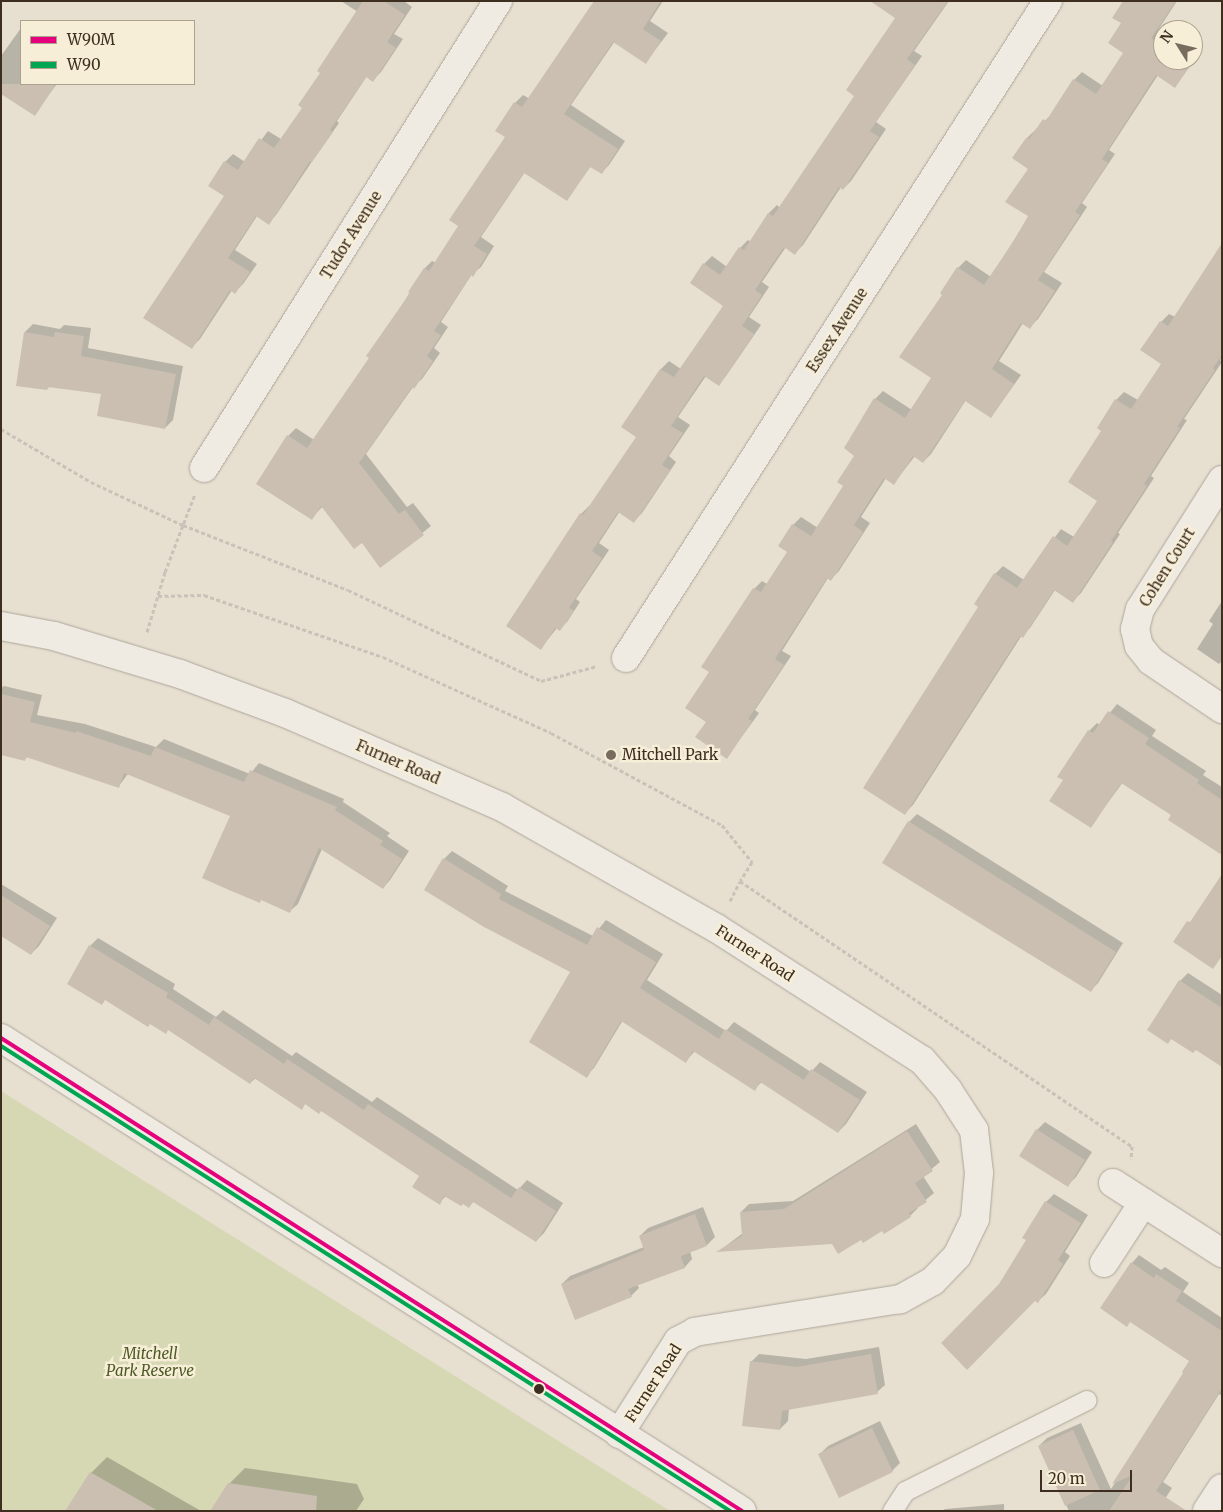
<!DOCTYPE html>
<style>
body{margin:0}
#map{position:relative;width:1223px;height:1512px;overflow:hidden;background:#e7e0d1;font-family:Merriweather,serif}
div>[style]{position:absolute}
.green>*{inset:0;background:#d6d7b3}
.shadow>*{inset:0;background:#0003}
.building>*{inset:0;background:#cbbfb2}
.path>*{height:3px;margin-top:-1.5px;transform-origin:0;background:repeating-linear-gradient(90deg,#c8c2b9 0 4px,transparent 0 6.5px)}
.roads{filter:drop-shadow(0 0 1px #ada599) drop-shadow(0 0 1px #ada599)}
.service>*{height:19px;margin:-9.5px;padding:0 9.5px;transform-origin:9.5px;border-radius:9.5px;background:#efebe3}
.minor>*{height:28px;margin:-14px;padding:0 14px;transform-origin:14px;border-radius:14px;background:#efebe3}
.tertiary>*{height:28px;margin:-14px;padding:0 14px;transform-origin:14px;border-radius:14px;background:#efebe3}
.bus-1>*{height:4px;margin:-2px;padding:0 2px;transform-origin:2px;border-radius:2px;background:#e5007d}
.bus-2>*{height:4px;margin:-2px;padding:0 2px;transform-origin:2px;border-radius:2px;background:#00a651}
.dots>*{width:14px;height:14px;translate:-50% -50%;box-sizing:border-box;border:2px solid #f7eed8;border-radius:50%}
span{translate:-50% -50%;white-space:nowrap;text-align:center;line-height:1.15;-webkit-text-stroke:5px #f7eed8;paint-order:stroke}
.street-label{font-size:15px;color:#3d2e20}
.poi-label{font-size:15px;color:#3d2e20}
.left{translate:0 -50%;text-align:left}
.park-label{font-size:15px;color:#4d5a26;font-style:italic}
.frame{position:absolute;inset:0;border:2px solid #3d2e20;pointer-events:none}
.legend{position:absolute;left:20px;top:20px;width:175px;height:65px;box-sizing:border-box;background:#f7eed8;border:1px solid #ada18e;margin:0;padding:6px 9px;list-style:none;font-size:15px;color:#3d2e20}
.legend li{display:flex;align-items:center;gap:10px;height:25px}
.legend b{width:25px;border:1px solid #ada18e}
.north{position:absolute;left:1153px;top:20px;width:50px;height:50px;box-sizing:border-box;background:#f7eed8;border:1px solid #ada18e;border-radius:50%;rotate:306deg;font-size:14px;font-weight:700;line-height:20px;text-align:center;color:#3d2e20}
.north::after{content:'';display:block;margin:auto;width:18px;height:22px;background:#786c5e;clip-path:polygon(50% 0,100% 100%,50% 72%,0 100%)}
.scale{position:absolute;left:1040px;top:1470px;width:92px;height:22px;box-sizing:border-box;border:2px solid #3d2e20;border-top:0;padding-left:6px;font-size:15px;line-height:18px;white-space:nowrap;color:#3d2e20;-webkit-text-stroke:4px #f7eed8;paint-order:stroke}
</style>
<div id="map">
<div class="green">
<i style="clip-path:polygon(1px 1091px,670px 1511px,1px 1511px)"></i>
</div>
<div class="shadow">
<i style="clip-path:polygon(341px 1px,404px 1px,412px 7px,394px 34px,403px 39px,381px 72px,373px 80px,367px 76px,337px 121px,339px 123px,313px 160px,276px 215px,269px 223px,257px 216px,235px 250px,257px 264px,243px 284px,235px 292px,232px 290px,200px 339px,192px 347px,226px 195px,225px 162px,233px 154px,245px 162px,268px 131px,281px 139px,303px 108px,358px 12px)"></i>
<i style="clip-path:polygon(596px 1px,663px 1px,650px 21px,668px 33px,646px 62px,615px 41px,571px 105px,625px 141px,609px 165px,601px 173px,591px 166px,567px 199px,525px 172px,481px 237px,494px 246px,481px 267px,472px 274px,441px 322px,448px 327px,434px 348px,440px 353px,422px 379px,413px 387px,366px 454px,407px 507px,413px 503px,431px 526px,381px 566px,362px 542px,322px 507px,312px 518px,288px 436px,296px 428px,314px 440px,370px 357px,425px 268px,432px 261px,436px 263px,460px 225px,507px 137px,515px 103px,523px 95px,530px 99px)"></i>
<i style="clip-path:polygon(885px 1px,949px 1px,914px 51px,922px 56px,876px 122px,886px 129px,851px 181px,843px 189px,841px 187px,803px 245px,795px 253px,786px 247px,762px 282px,769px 287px,749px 317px,761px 325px,726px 376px,719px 384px,706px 376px,678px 417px,690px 425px,669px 456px,676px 462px,642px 513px,634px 521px,620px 511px,599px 543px,609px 550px,576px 599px,580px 602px,567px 622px,559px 629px,557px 628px,541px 648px,508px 626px,581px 514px,589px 506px,591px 507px,638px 437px,623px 427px,661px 369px,669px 361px,681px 369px,724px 305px,704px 264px,712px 256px,727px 267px,740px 248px,748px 240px,751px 242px,769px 213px,777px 205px,780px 208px,856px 95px,897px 18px)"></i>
<i style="clip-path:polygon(1124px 1px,1177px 1px,1158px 30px,1163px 33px,1163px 60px,1193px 60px,1193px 53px,1198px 56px,1175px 86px,1158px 75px,1109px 150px,1115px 154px,1082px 203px,1087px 207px,1044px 272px,1062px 283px,1038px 319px,1030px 327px,1023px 323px,999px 361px,1021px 375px,991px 417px,966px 400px,931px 454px,923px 462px,915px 456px,894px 483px,886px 478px,861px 517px,870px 523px,839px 571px,831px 579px,828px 578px,782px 651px,791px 656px,755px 710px,759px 713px,727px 757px,707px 722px,711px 672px,754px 589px,762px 581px,767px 584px,789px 552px,793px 525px,801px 517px,818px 528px,845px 486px,875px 399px,883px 391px,912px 410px,933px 378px,944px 294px,958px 268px,966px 260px,991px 277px,1029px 216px,1027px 138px,1053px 113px,1074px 80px,1082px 72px,1103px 86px,1125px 53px,1122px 23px)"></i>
<i style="clip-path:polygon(21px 28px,21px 84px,57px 84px,34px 114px,1px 93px,1px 56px)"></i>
<i style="clip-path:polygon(1222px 246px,1222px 357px,1220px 360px,1222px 362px,1184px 419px,1187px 420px,1151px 476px,1154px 478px,1118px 533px,1120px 534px,1081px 593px,1073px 601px,1055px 590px,1030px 628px,1022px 635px,913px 805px,905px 813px,979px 606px,995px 574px,1003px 566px,1024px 580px,1061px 529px,1074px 537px,1099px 501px,1102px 430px,1098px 428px,1116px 400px,1124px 392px,1138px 400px,1163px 364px,1142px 350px,1161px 322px,1169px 314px,1175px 317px)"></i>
<i style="clip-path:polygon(33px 324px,60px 329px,64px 325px,91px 328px,88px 348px,183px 366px,173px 420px,165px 428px,103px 393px,50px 386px,47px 389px,25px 332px)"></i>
<i style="clip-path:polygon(1222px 601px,1222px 661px,1219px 664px,1197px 649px,1213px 624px,1209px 621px)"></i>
<i style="clip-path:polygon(4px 686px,42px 695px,37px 715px,85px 724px,156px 747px,164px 739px,250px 774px,259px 763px,344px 799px,343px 802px,390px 833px,387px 836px,409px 851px,390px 880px,383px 888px,322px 849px,298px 904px,290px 911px,231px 815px,128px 774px,118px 787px,28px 756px,25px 759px,1px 754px,1px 688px)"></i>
<i style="clip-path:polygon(1117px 704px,1156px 730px,1152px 736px,1206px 771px,1203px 775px,1222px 787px,1222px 854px,1172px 815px,1123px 782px,1090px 827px,1064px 780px,1089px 731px,1097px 723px,1100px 725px)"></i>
<i style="clip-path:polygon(917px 814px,1123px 943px,1098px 983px,1090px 991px,909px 822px)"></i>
<i style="clip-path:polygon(452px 851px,508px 886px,505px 891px,593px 936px,606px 920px,663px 954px,647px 980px,726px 1031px,734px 1022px,811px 1072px,820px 1062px,867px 1092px,846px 1124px,838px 1132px,762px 1082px,754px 1089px,695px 1051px,686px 1061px,623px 1020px,594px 1068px,586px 1076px,572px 972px,444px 859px)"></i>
<i style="clip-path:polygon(1px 884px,57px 918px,39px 946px,31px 954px,1px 935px)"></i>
<i style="clip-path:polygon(98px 938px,175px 984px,173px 989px,216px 1017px,223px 1010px,292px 1056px,296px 1052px,372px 1102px,377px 1097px,518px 1190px,527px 1180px,563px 1203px,544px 1233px,536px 1241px,474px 1201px,469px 1206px,446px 1196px,439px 1203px,421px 1176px,322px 1110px,306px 1103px,301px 1108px,256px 1078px,250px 1083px,90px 946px)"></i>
<i style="clip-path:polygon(1188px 973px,1222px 995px,1222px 1056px,1180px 981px)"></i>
<i style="clip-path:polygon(1045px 1122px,1092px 1152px,1076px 1177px,1068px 1185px,1037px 1130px)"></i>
<i style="clip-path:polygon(916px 1124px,940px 1162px,923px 1176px,934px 1193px,917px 1207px,918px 1208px,910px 1216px,861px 1238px,832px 1243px,719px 1251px,743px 1233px,741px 1212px,749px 1204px,793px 1201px)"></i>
<i style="clip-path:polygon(1054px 1194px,1088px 1215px,1065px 1252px,1070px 1256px,1046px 1294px,1038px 1301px,1000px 1285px,1028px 1240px,1024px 1238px,1046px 1202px)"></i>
<i style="clip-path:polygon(703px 1207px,715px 1237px,707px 1245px,690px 1251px,692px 1259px,685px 1267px,637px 1284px,639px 1288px,631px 1296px,562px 1284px,570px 1276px,644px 1247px,640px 1236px,648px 1228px)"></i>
<i style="clip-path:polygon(1139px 1255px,1161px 1270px,1165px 1267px,1189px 1283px,1183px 1292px,1222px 1318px,1222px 1396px,1219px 1394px,1163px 1482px,1172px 1488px,1157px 1511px,1069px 1511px,1039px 1446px,1047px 1438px,1081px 1423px,1111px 1489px,1185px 1373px,1190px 1360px,1132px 1263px)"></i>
<i style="clip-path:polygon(879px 1347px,885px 1385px,877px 1392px,789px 1408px,788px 1421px,780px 1429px,751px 1362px,759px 1354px,806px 1359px)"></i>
<i style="clip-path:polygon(880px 1421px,900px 1463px,892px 1471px,820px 1454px,828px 1446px)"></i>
<i style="clip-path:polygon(107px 1457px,201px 1511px,67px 1511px,91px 1473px)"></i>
<i style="clip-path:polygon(245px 1468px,357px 1484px,364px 1499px,356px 1511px,211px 1511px,229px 1484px)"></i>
<i style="clip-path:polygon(1004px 1504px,1004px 1511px,942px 1511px,945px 1509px)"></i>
</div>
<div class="building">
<i style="clip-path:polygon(363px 1px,384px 1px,405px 15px,387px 42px,396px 48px,373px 82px,366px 77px,330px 130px,333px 132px,312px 162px,310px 161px,269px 225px,256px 216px,228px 258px,250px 272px,235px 294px,230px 290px,192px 349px,143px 318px,224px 196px,208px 186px,224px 161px,238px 170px,259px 138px,274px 148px,302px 108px,298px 105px,320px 73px,317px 71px)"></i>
<i style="clip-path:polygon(594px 1px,661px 1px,643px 29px,661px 41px,646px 64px,613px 42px,564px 114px,618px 149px,602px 174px,590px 167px,567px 201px,524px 173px,474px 246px,487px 254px,473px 277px,471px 275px,434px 331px,441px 335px,427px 356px,433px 361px,414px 389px,412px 387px,359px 463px,399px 514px,405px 510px,424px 535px,380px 568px,362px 543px,354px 549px,321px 506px,312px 520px,256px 484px,287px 435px,307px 448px,369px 358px,366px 356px,410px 293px,408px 292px,424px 268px,429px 271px,458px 226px,449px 220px,505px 137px,495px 131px,514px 102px,522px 107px)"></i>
<i style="clip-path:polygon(870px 1px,948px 1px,907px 59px,915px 65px,870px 131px,879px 137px,843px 190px,839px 187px,795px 255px,784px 247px,755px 290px,762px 295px,742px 326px,754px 334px,719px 386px,704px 376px,671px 426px,683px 433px,662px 465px,670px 470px,634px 523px,618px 512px,592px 551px,602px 558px,569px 608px,574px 611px,560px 631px,555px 628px,541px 650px,506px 626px,580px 513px,583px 515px,636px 437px,621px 427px,660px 369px,674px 377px,723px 306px,690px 283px,703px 263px,720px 275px,739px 247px,744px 250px,768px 213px,773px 216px,854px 96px,846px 90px,895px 18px)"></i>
<i style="clip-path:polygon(1123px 1px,1176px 1px,1151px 38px,1163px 46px,1163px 60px,1194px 60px,1175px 88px,1156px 75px,1102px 159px,1108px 163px,1075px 212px,1080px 215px,1038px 280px,1055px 291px,1030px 329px,1021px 323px,992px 369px,1014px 384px,991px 418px,965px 401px,923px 463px,913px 456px,894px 485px,884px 478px,854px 525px,863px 532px,831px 581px,827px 578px,775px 659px,784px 665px,748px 719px,752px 721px,727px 759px,695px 737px,706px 722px,685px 708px,709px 672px,701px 667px,753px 588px,761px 592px,787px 552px,778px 546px,792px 524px,811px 536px,843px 486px,837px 482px,854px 456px,844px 448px,874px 398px,905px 418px,931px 378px,899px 357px,942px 295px,940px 293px,957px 267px,984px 285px,1015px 239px,1028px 216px,1005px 202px,1028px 169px,1012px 158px,1026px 138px,1029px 139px,1043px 119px,1046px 121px,1073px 79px,1096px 94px,1123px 53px,1108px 43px,1121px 23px,1112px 18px)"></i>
<i style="clip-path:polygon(1px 84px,56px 84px,35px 116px,1px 94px)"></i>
<i style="clip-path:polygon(1222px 243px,1222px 355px,1213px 368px,1215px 370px,1177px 427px,1180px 428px,1144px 484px,1147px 486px,1111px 541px,1113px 542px,1073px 603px,1054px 590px,1023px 638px,1020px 636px,905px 815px,863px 788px,978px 607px,974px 604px,994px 573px,1017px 588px,1053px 536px,1067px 546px,1097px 501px,1068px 482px,1101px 431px,1097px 428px,1115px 399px,1131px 409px,1161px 364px,1140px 350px,1160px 321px,1168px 326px)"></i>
<i style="clip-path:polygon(24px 332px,54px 337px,55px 332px,84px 336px,81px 356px,176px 374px,165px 429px,97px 416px,101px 394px,48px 387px,47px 390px,16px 386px)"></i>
<i style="clip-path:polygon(1px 694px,35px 702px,30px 722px,76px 733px,76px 731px,151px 756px,155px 747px,244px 782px,250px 770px,337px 807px,335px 810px,383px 841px,380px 845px,402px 859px,383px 889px,319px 848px,290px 913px,261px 900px,260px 903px,229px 890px,202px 878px,230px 816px,124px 773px,119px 788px,26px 757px,25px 761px,1px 755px)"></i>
<i style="clip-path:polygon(1108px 711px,1149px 738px,1145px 744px,1199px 780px,1197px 783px,1222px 800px,1222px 855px,1168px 820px,1171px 815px,1121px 783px,1091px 828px,1049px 801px,1063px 780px,1057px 777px,1088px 730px,1093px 733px)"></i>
<i style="clip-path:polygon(908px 821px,1116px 952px,1091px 992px,882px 863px)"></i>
<i style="clip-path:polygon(443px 858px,501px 894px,499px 899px,587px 945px,597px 927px,619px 940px,656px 962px,640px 988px,719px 1039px,725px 1029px,804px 1080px,811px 1069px,860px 1100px,838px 1133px,760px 1082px,755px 1091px,693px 1051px,686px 1063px,621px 1021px,587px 1078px,529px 1042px,570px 972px,484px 927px,424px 890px)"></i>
<i style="clip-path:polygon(1222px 874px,1222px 956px,1213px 969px,1173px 942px,1187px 921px,1190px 922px)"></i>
<i style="clip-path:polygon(1px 895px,50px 926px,31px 955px,1px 936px)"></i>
<i style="clip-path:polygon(89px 945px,168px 993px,166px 997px,209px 1025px,214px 1017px,284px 1064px,287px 1059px,364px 1110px,368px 1104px,511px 1198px,519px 1187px,556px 1211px,536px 1242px,473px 1202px,469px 1208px,463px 1204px,461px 1206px,444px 1196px,440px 1205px,412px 1187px,419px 1176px,321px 1111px,319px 1114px,305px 1104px,302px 1110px,254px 1078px,250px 1084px,168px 1030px,166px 1034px,150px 1024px,148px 1027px,105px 1000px,102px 1005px,67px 984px)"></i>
<i style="clip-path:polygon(1179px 980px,1222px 1008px,1222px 1067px,1196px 1050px,1193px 1053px,1171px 1039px,1168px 1044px,1147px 1030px)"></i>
<i style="clip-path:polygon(1036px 1129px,1085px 1160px,1068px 1187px,1019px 1156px)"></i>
<i style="clip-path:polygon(907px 1131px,933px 1171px,915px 1183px,927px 1202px,909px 1213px,911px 1217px,884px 1234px,882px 1231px,863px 1243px,861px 1240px,838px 1254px,832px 1244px,716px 1252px,742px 1236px,740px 1212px,784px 1209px)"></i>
<i style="clip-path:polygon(1045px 1201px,1081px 1223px,1058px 1260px,1063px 1264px,1038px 1303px,1035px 1301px,967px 1370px,941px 1343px,999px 1284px,1026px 1240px,1022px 1238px)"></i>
<i style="clip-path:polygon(695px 1214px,707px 1246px,681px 1256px,685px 1268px,628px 1289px,632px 1297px,575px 1320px,561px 1284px,644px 1250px,639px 1236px)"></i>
<i style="clip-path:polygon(1131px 1262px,1154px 1278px,1156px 1274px,1182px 1291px,1176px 1301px,1222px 1331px,1222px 1388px,1156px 1491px,1187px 1511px,1109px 1511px,1133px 1475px,1112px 1484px,1183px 1373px,1182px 1372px,1189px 1361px,1130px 1322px,1127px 1327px,1100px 1308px)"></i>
<i style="clip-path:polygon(871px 1354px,878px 1394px,782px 1411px,780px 1430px,742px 1426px,750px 1361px,797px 1367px)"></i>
<i style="clip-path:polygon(872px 1428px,893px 1472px,839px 1498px,818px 1454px)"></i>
<i style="clip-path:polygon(1073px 1430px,1100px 1490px,1065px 1506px,1038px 1446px)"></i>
<i style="clip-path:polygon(90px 1472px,158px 1511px,65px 1511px)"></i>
<i style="clip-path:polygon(228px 1483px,317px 1496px,316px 1511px,210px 1511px)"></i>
</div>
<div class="path">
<i style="left:1px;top:429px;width:104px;rotate:30.5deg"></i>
<i style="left:91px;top:482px;width:102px;rotate:25.1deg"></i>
<i style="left:183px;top:525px;width:177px;rotate:21.5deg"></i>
<i style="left:348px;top:590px;width:213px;rotate:25.2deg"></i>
<i style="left:541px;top:681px;width:58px;rotate:-15deg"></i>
<i style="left:158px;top:596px;width:46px;rotate:-1.2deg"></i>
<i style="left:204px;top:595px;width:189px;rotate:19.1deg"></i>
<i style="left:383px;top:657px;width:184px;rotate:24.3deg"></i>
<i style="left:551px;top:733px;width:194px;rotate:28.3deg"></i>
<i style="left:722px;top:825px;width:48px;rotate:51deg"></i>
<i style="left:752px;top:862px;width:22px;rotate:122deg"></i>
<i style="left:147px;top:632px;width:63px;rotate:-73.3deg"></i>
<i style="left:165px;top:572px;width:84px;rotate:-69deg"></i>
<i style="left:730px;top:901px;width:22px;rotate:-63deg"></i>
<i style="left:740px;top:881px;width:473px;rotate:34.1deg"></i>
<i style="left:1132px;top:1146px;width:13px;rotate:94deg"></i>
</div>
<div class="roads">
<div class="service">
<i style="left:892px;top:1511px;width:24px;rotate:-57deg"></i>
<i style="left:905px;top:1491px;width:203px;rotate:-26.6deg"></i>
</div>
<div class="minor">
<i style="left:204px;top:468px;width:552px;rotate:-57.81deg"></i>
<i style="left:1222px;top:480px;width:153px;rotate:122.4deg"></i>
<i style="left:1140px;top:609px;width:21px;rotate:104deg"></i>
<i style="left:1135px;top:629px;width:17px;rotate:77deg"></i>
<i style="left:1139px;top:646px;width:19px;rotate:51deg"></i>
<i style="left:1151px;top:661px;width:86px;rotate:34.1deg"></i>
<i style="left:1px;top:626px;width:54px;rotate:10.7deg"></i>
<i style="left:54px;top:636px;width:132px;rotate:16.8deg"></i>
<i style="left:180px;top:674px;width:112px;rotate:20.4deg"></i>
<i style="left:285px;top:713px;width:236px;rotate:23.4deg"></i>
<i style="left:502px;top:807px;width:246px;rotate:29.5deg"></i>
<i style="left:716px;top:928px;width:245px;rotate:32.7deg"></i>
<i style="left:922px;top:1060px;width:40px;rotate:49deg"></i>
<i style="left:948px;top:1090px;width:48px;rotate:57deg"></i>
<i style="left:974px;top:1130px;width:43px;rotate:83.4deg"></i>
<i style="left:979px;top:1173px;width:46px;rotate:95deg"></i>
<i style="left:975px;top:1219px;width:41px;rotate:115.9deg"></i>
<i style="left:957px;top:1256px;width:35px;rotate:134deg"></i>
<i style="left:933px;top:1281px;width:38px;rotate:151deg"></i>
<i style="left:900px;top:1299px;width:208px;rotate:170.9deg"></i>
<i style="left:695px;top:1332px;width:19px;rotate:152deg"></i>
<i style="left:678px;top:1341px;width:110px;rotate:122.4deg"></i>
<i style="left:626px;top:658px;width:781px;rotate:-57.29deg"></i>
<i style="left:1113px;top:1183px;width:130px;rotate:32.7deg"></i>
<i style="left:1104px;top:1263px;width:72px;rotate:-57deg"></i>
<i style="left:1207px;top:1511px;width:27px;rotate:-57deg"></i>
</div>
<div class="tertiary">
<i style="left:1px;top:1038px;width:879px;rotate:32.55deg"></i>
</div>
</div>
<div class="bus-1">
<i style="left:1px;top:1038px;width:879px;rotate:32.55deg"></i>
</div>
<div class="bus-2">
<i style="left:1px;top:1046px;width:865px;rotate:32.53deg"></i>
</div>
<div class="dots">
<i style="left:611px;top:755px;background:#786c5e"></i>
<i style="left:539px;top:1389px;background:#3d2e20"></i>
</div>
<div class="street-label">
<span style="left:351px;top:235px;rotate:-58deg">Tudor Avenue</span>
<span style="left:837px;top:330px;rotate:-57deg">Essex Avenue</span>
<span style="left:1167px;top:567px;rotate:-58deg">Cohen Court</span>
<span style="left:398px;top:762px;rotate:23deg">Furner Road</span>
<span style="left:755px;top:953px;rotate:33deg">Furner Road</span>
<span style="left:653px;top:1383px;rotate:-57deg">Furner Road</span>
</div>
<div class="poi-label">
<span class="left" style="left:622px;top:755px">Mitchell Park</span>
</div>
<div class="park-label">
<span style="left:150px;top:1362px">Mitchell<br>Park Reserve</span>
</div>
<div class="frame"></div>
<ul class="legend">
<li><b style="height:6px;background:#e5007d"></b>W90M</li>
<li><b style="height:6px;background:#00a651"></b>W90</li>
</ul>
<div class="north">N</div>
<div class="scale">20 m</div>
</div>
